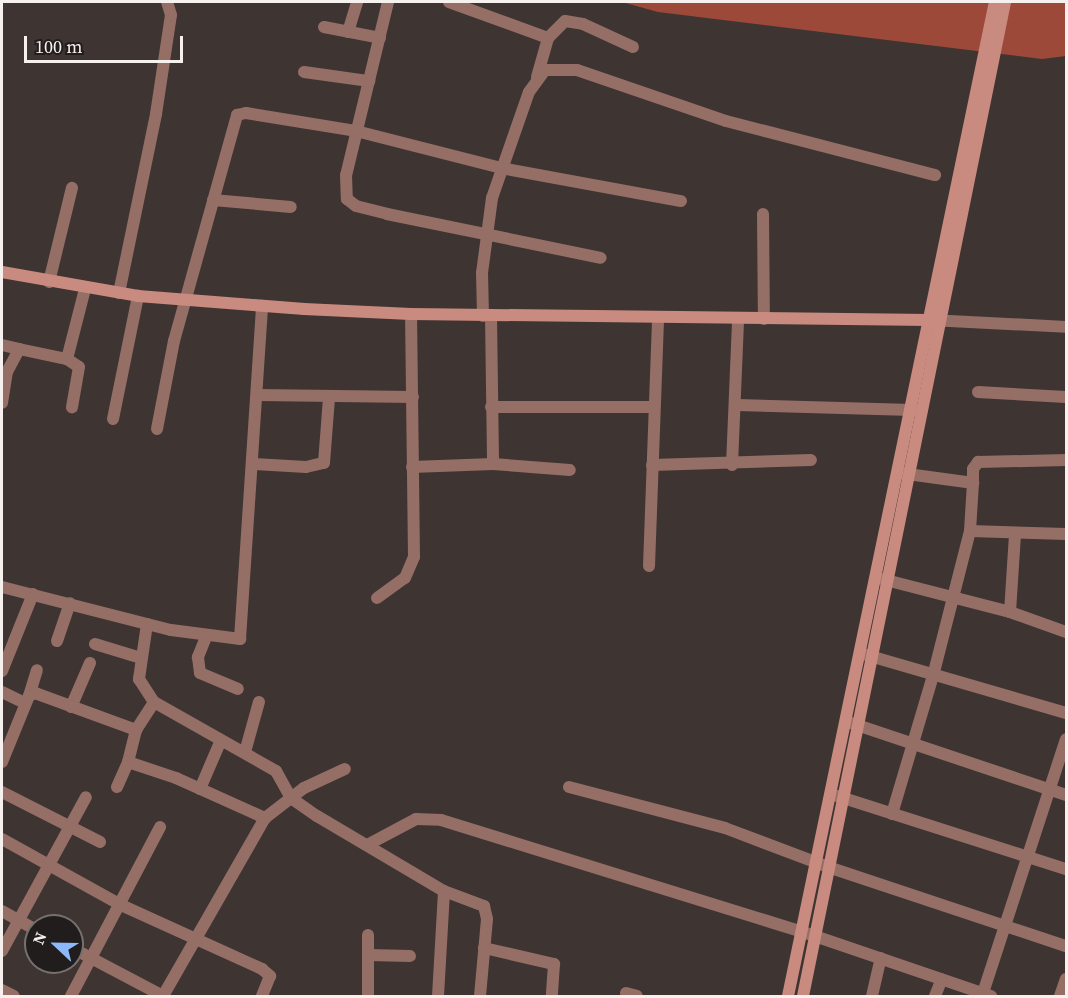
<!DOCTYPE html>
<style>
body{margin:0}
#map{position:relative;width:1068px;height:998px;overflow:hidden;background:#3e3432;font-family:"Source Serif 4",serif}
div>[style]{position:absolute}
.water>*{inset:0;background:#9d493a}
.minor>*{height:12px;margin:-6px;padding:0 6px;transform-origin:6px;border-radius:6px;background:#956e66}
.tertiary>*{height:12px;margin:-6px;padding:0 6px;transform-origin:6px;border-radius:6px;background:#956e66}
.secondary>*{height:12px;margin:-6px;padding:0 6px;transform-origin:6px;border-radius:6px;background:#c98b7f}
span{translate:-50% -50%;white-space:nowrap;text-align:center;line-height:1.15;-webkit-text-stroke:4.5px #211d1c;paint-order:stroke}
.frame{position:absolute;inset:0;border:3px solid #f6f0ef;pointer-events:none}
.north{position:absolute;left:24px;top:914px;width:60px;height:60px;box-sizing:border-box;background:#211d1c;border:2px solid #767170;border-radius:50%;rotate:292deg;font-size:16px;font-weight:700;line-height:24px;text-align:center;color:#f6f0ef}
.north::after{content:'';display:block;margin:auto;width:21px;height:27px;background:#8db9fc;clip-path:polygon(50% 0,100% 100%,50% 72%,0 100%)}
.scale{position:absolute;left:24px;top:36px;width:159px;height:27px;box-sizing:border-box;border:3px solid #f6f0ef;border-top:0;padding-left:8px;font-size:18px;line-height:21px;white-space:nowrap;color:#f6f0ef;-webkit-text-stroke:4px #211d1c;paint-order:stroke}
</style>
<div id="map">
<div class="water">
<i style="clip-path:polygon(622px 2px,1066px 2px,1066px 56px,1042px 59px,658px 12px)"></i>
</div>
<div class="minor">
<i style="left:388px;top:2px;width:178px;rotate:103.6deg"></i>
<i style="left:346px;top:175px;width:24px;rotate:88deg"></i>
<i style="left:347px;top:199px;width:11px;rotate:38deg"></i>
<i style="left:356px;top:206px;width:32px;rotate:14deg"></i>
<i style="left:387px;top:214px;width:218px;rotate:11.6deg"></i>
<i style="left:449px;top:2px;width:105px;rotate:20deg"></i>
<i style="left:324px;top:27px;width:57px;rotate:11.1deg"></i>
<i style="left:348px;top:32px;width:31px;rotate:-73deg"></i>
<i style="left:304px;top:72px;width:66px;rotate:7.9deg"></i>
<i style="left:537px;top:77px;width:41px;rotate:-74.2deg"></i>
<i style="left:548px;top:38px;width:24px;rotate:-45deg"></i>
<i style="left:565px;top:21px;width:18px;rotate:9deg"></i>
<i style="left:583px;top:24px;width:55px;rotate:24.7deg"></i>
<i style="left:213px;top:200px;width:78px;rotate:5.1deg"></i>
<i style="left:763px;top:214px;width:105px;rotate:89.5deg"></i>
<i style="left:49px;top:282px;width:97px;rotate:-76.3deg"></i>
<i style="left:119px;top:293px;width:183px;rotate:-78.3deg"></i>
<i style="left:156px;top:114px;width:100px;rotate:-81.4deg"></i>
<i style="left:171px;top:15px;width:14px;rotate:-107deg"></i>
<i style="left:483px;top:316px;width:43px;rotate:-91.3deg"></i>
<i style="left:482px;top:273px;width:76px;rotate:-82.4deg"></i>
<i style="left:492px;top:198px;width:112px;rotate:-70.8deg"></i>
<i style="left:529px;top:92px;width:27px;rotate:-54deg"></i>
<i style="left:545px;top:70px;width:32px"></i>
<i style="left:577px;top:70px;width:157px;rotate:18.9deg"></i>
<i style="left:726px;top:121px;width:216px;rotate:14.5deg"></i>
<i style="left:491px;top:316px;width:148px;rotate:89.2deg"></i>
<i style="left:2px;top:345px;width:17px;rotate:13deg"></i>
<i style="left:67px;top:359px;width:14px;rotate:34deg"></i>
<i style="left:79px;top:367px;width:41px;rotate:99.9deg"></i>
<i style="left:978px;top:392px;width:88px;rotate:3.3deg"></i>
<i style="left:258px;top:395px;width:155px;rotate:0.7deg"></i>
<i style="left:2px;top:403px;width:31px;rotate:-81deg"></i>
<i style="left:7px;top:372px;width:26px;rotate:-62deg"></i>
<i style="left:19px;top:349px;width:49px;rotate:11.8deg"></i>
<i style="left:67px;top:359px;width:72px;rotate:-75.6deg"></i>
<i style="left:737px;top:405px;width:175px;rotate:1.6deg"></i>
<i style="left:491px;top:407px;width:162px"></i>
<i style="left:113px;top:419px;width:126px;rotate:-78.5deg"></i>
<i style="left:157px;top:429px;width:90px;rotate:-79.1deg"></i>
<i style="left:174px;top:341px;width:235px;rotate:-74.4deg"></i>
<i style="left:237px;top:115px;width:9px;rotate:-13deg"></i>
<i style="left:246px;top:113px;width:111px;rotate:9.3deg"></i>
<i style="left:356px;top:131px;width:150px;rotate:14.3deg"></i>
<i style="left:501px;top:168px;width:183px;rotate:10.4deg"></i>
<i style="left:254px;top:464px;width:52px;rotate:3.3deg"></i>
<i style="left:306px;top:467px;width:18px;rotate:-13deg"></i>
<i style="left:324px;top:463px;width:65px;rotate:-85.6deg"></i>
<i style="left:652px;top:465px;width:159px;rotate:-1.8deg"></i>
<i style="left:732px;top:465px;width:146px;rotate:-87.6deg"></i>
<i style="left:412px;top:467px;width:81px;rotate:-2.1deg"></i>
<i style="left:493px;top:464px;width:77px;rotate:4.5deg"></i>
<i style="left:900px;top:473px;width:74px;rotate:7.8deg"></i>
<i style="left:973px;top:483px;width:48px;rotate:93.6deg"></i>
<i style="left:970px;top:531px;width:96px;rotate:1.8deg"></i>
<i style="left:973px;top:483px;width:14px;rotate:-90deg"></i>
<i style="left:973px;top:469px;width:9px;rotate:-54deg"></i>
<i style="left:978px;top:462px;width:88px;rotate:-1.3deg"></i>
<i style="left:649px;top:566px;width:248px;rotate:-87.9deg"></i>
<i style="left:878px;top:578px;width:136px;rotate:14.4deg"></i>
<i style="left:1010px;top:612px;width:59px;rotate:19.7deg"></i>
<i style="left:2px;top:587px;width:174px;rotate:14.3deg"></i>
<i style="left:171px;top:630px;width:70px;rotate:7.4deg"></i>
<i style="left:240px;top:639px;width:334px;rotate:-86.2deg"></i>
<i style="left:377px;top:598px;width:34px;rotate:-36deg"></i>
<i style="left:405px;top:578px;width:23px;rotate:-67deg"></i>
<i style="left:414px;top:557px;width:243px;rotate:-90.7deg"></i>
<i style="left:1010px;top:612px;width:78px;rotate:-86.3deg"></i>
<i style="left:147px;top:624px;width:56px;rotate:98.3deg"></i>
<i style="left:139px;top:679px;width:27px;rotate:57deg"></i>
<i style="left:154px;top:702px;width:140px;rotate:29.5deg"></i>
<i style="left:276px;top:771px;width:31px;rotate:61deg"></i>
<i style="left:291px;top:798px;width:32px;rotate:35deg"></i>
<i style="left:317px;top:816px;width:147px;rotate:30.6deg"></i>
<i style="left:444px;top:891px;width:43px;rotate:20.6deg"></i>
<i style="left:484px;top:906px;width:13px;rotate:77deg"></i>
<i style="left:487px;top:919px;width:77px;rotate:95.2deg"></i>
<i style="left:206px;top:637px;width:22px;rotate:112deg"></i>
<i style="left:198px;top:657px;width:16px;rotate:83deg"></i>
<i style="left:200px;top:673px;width:41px;rotate:22.8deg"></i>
<i style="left:57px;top:641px;width:40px;rotate:-71.1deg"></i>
<i style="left:95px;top:644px;width:48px;rotate:16.9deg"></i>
<i style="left:863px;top:654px;width:211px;rotate:16.2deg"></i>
<i style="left:2px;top:671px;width:83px;rotate:-68.1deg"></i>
<i style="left:2px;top:692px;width:25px;rotate:26deg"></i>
<i style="left:29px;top:696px;width:27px;rotate:-73deg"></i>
<i style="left:71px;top:707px;width:48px;rotate:-66.6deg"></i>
<i style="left:848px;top:722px;width:230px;rotate:18.5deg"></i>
<i style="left:136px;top:730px;width:33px;rotate:104deg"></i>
<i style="left:128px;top:762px;width:51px;rotate:18.4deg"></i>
<i style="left:176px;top:778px;width:98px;rotate:24.2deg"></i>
<i style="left:245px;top:752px;width:52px;rotate:-74.4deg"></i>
<i style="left:2px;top:762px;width:71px;rotate:-67.8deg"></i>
<i style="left:29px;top:696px;width:7px;rotate:-27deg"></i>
<i style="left:35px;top:693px;width:108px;rotate:20.1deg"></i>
<i style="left:136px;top:730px;width:33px;rotate:-57deg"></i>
<i style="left:117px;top:787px;width:27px;rotate:-66deg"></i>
<i style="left:569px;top:787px;width:161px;rotate:14.7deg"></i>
<i style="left:725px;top:828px;width:110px;rotate:20.7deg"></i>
<i style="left:828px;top:867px;width:251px;rotate:18.4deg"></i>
<i style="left:200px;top:789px;width:53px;rotate:-66.8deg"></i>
<i style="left:2px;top:792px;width:110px;rotate:27deg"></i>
<i style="left:834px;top:795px;width:244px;rotate:17.7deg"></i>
<i style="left:892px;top:814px;width:144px;rotate:-73.5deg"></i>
<i style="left:933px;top:676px;width:150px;rotate:-75.7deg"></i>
<i style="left:2px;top:839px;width:136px;rotate:29deg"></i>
<i style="left:121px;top:905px;width:155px;rotate:24.4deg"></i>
<i style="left:262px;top:969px;width:11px;rotate:41deg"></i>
<i style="left:270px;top:976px;width:22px;rotate:112deg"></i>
<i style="left:369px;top:844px;width:53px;rotate:-28deg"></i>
<i style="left:416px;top:819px;width:25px;rotate:2deg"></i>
<i style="left:441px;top:820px;width:376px;rotate:17.2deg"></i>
<i style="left:800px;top:931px;width:202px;rotate:18.8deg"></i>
<i style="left:2px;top:911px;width:39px;rotate:29deg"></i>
<i style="left:72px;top:948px;width:103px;rotate:27.8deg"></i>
<i style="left:163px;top:996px;width:205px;rotate:-60.2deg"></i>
<i style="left:265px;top:818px;width:49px;rotate:-37.6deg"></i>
<i style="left:304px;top:788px;width:45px;rotate:-24.9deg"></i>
<i style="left:484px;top:948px;width:72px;rotate:12.9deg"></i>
<i style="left:554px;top:964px;width:32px;rotate:94deg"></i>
<i style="left:2px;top:951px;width:175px;rotate:-61.4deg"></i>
<i style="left:368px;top:955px;width:42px;rotate:1.4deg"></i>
<i style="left:2px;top:990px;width:13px;rotate:27deg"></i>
<i style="left:626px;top:993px;width:11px;rotate:15deg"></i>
<i style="left:71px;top:996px;width:191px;rotate:-62.2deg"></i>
<i style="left:368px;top:996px;width:61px;rotate:-90deg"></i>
<i style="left:438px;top:996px;width:105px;rotate:-86.7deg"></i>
<i style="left:872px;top:996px;width:39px;rotate:-77deg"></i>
<i style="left:935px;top:996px;width:18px;rotate:-68deg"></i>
<i style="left:982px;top:996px;width:270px;rotate:-71.9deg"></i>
<i style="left:1060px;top:996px;width:18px;rotate:-71deg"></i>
</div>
<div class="tertiary">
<i style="left:930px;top:320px;width:136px;rotate:2.9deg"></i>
</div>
<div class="secondary">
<i style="left:2px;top:272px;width:138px;rotate:10deg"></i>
<i style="left:138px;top:296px;width:167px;rotate:4.5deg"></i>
<i style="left:304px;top:309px;width:107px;rotate:2.7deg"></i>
<i style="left:411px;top:314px;width:519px;rotate:0.66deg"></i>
<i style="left:788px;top:996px;width:1015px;rotate:-78.24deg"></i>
<i style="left:803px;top:996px;width:1014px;rotate:-78.51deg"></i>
</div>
<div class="frame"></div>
<div class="north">N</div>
<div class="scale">100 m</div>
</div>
